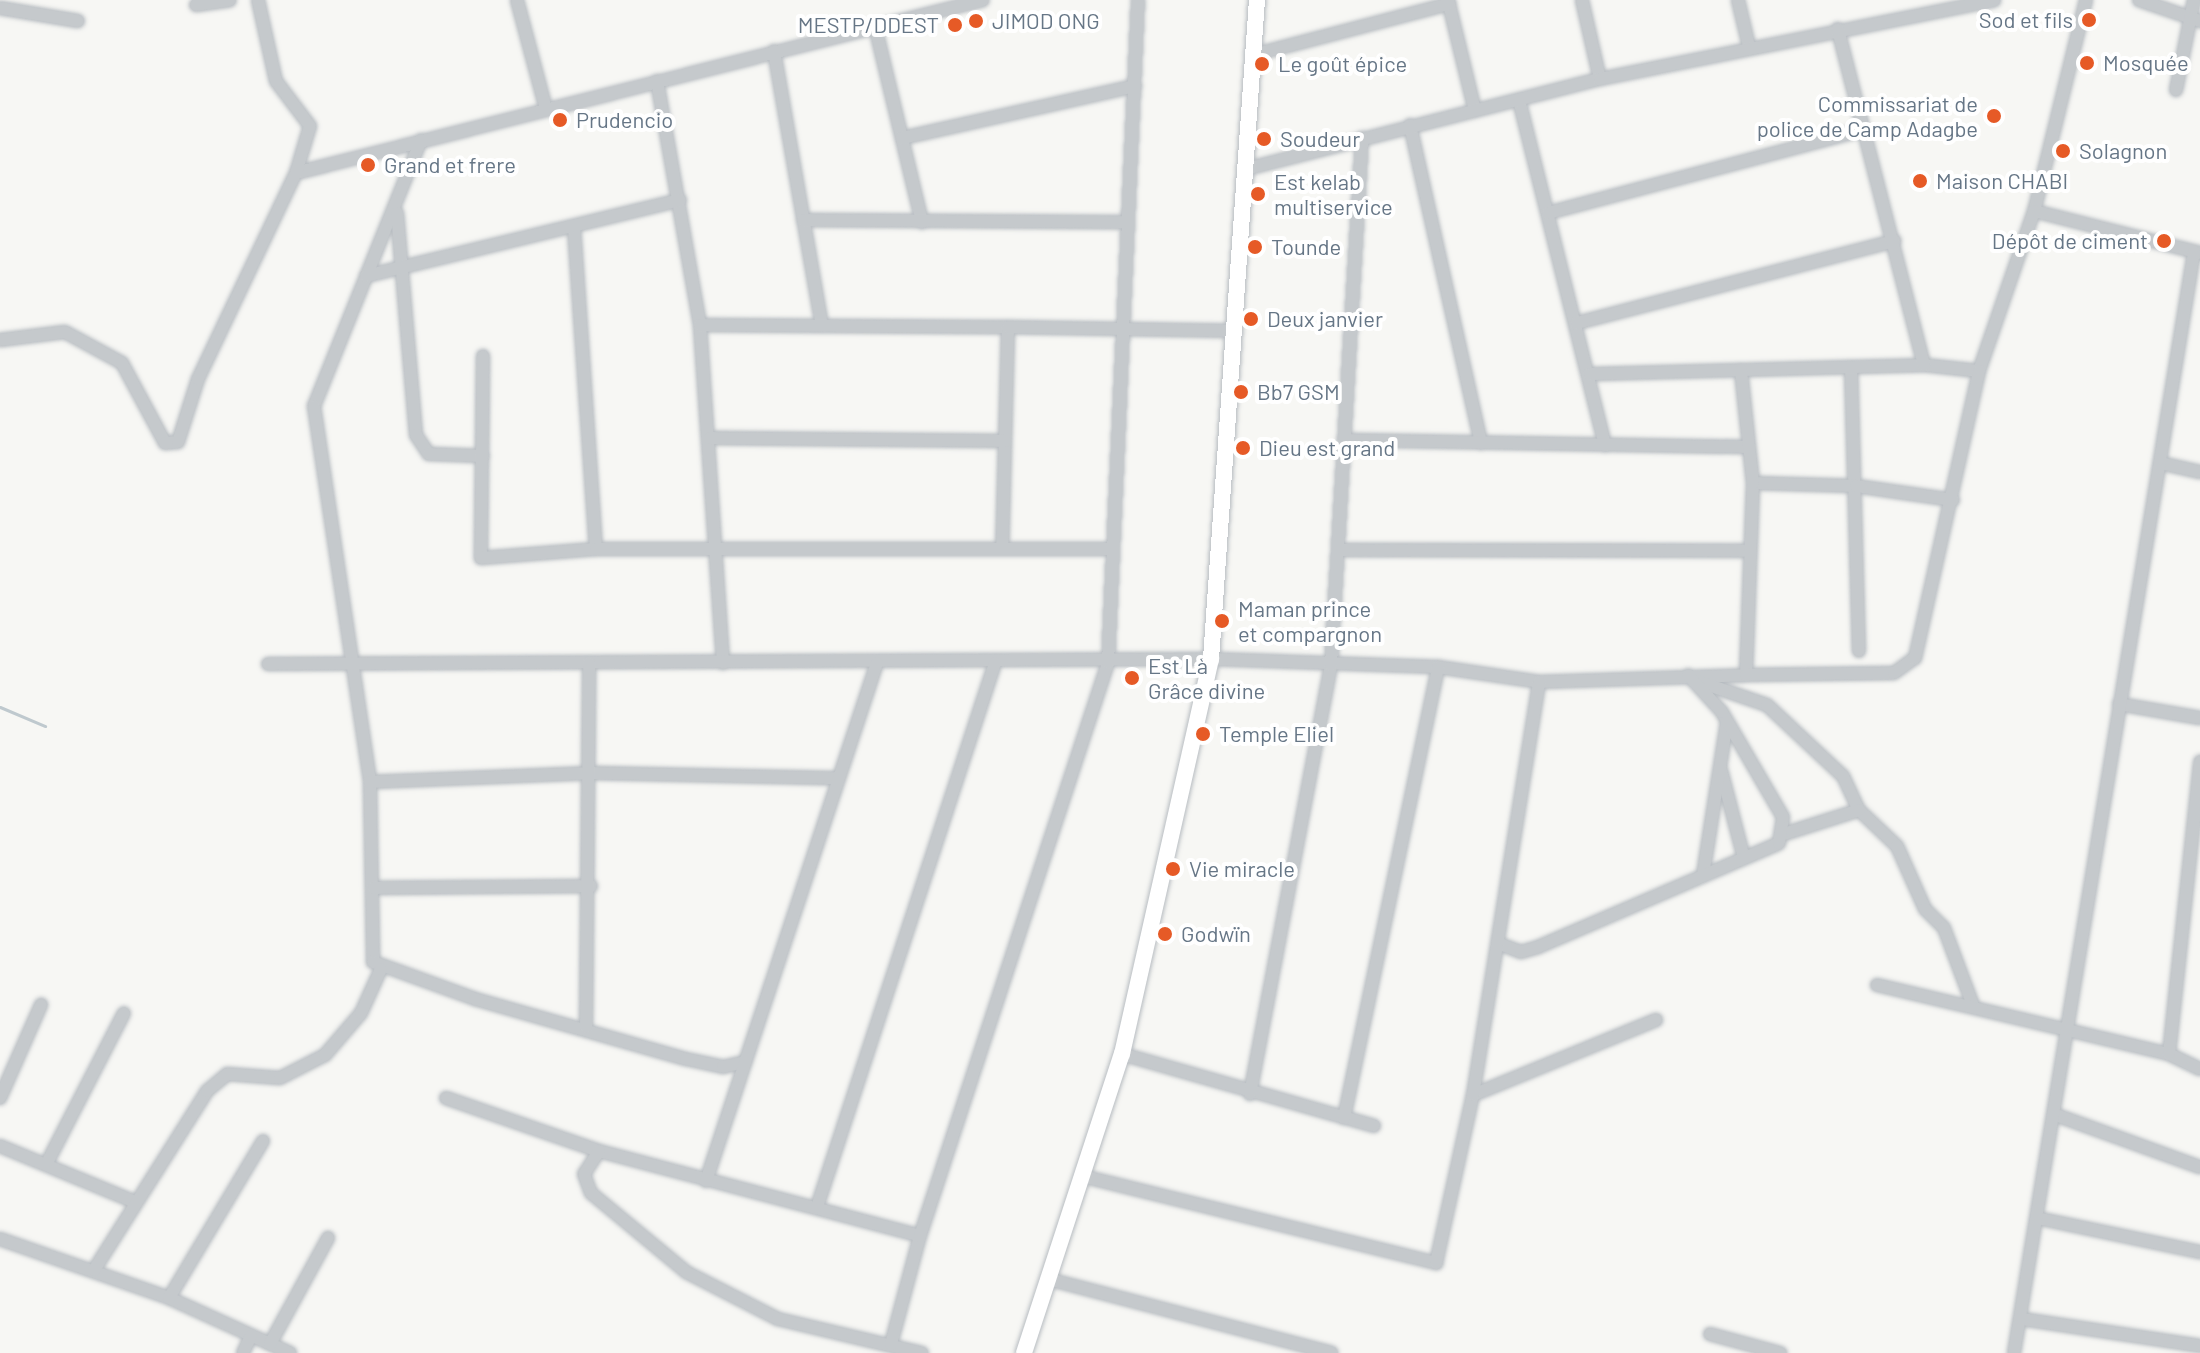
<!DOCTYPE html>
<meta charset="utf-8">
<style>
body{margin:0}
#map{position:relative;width:2200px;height:1353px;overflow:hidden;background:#f7f7f4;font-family:Barlow,sans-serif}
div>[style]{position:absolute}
.stream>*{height:3px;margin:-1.5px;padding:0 1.5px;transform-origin:1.5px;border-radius:1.5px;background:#bfc9ce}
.roads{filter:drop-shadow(0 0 2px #b7bcc1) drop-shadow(0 0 2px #b7bcc1)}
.street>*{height:12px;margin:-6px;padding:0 6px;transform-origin:6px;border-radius:6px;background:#c5c9cc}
.secondary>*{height:16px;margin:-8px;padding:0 8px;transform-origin:8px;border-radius:8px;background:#fff}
.dots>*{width:22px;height:22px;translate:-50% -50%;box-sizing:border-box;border:4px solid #fff;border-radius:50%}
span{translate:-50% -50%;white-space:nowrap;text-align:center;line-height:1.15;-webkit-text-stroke:8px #fff;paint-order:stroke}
.poi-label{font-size:22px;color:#667686}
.right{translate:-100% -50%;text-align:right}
.left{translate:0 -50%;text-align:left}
</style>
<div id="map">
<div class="stream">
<i style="left:0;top:707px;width:49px;rotate:22.9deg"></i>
</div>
<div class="roads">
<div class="street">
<i style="left:517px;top:0;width:113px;rotate:75.1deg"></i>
<i style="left:1448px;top:0;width:114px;rotate:76.3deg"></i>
<i style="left:1582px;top:0;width:81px;rotate:77.2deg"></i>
<i style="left:1738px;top:0;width:47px;rotate:76.6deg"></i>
<i style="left:2086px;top:0;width:217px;rotate:103.8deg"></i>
<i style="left:2034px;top:211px;width:171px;rotate:14.2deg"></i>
<i style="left:2139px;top:0;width:65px;rotate:19deg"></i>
<i style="left:196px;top:5px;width:34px;rotate:-8deg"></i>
<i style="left:0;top:8px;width:79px;rotate:9.5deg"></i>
<i style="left:875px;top:26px;width:202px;rotate:76.5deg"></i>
<i style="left:774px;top:51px;width:279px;rotate:80.1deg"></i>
<i style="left:1253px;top:55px;width:203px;rotate:-14.6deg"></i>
<i style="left:657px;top:81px;width:248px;rotate:80deg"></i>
<i style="left:700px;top:325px;width:339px;rotate:86.1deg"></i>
<i style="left:2176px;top:90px;width:92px;rotate:-78.7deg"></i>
<i style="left:1519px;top:100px;width:356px;rotate:76deg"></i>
<i style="left:1410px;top:125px;width:326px;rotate:77.4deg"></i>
<i style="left:902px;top:138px;width:239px;rotate:-12.6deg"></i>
<i style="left:421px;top:140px;width:287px;rotate:111.9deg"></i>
<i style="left:314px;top:406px;width:380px;rotate:81.5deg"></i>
<i style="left:370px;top:782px;width:180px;rotate:89deg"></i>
<i style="left:373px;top:962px;width:109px;rotate:19.9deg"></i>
<i style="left:475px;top:999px;width:219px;rotate:15.9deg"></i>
<i style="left:686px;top:1059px;width:38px;rotate:12deg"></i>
<i style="left:723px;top:1067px;width:23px;rotate:-13deg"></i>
<i style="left:1246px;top:169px;width:365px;rotate:-14.3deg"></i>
<i style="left:1600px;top:79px;width:402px;rotate:-11.3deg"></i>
<i style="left:296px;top:173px;width:708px;rotate:-14.13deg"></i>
<i style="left:397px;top:213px;width:223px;rotate:85.1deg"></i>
<i style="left:416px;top:435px;width:23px;rotate:56deg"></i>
<i style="left:429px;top:454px;width:54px;rotate:2.1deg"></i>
<i style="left:1548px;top:213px;width:326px;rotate:-14.8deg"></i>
<i style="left:803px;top:220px;width:322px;rotate:0.4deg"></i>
<i style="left:574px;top:227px;width:323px;rotate:86.1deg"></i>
<i style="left:366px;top:276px;width:323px;rotate:-13.6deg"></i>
<i style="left:1577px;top:323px;width:328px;rotate:-14.5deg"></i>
<i style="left:700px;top:325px;width:308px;rotate:0.4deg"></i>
<i style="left:1008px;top:327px;width:222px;rotate:91.5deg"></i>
<i style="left:1008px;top:327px;width:227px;rotate:1deg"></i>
<i style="left:0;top:340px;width:65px;rotate:-7deg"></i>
<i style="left:65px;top:332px;width:65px;rotate:28.5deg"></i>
<i style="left:122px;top:363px;width:91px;rotate:61.7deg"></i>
<i style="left:165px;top:443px;width:13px;rotate:-4deg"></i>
<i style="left:178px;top:442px;width:66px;rotate:-72.4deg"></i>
<i style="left:198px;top:379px;width:228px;rotate:-64.6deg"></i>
<i style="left:296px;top:173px;width:49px;rotate:-73.4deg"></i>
<i style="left:310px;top:126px;width:56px;rotate:-127.1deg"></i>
<i style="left:276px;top:81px;width:83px;rotate:-102.5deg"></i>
<i style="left:483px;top:356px;width:202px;rotate:90.6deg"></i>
<i style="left:481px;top:558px;width:115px;rotate:-4.5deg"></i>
<i style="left:596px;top:549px;width:516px"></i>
<i style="left:1924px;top:365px;width:55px;rotate:6.2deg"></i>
<i style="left:1979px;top:371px;width:169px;rotate:-71deg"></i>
<i style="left:1851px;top:367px;width:284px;rotate:88.4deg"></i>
<i style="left:1590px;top:374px;width:334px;rotate:-1.5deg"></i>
<i style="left:1924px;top:365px;width:347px;rotate:-104.4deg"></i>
<i style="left:710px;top:438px;width:295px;rotate:0.6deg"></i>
<i style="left:1344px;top:440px;width:405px;rotate:1deg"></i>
<i style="left:2160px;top:463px;width:41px;rotate:12.7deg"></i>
<i style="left:1753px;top:483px;width:103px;rotate:1.7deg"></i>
<i style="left:1856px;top:486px;width:98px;rotate:8.2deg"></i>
<i style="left:1338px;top:550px;width:411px;rotate:0.1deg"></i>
<i style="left:268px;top:664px;width:943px;rotate:-0.3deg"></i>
<i style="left:1211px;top:659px;width:227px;rotate:2deg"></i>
<i style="left:1438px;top:667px;width:102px;rotate:8.4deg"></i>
<i style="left:1539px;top:682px;width:207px;rotate:-1.9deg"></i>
<i style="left:1746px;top:675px;width:192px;rotate:-87.9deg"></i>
<i style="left:1753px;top:483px;width:114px;rotate:-96.1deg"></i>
<i style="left:1746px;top:675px;width:148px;rotate:-0.8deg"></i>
<i style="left:1894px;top:673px;width:26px;rotate:-36deg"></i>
<i style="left:1915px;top:658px;width:294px;rotate:-77.4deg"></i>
<i style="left:1697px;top:681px;width:74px;rotate:18.9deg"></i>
<i style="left:1767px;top:705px;width:104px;rotate:43.1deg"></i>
<i style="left:1843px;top:776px;width:38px;rotate:65deg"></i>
<i style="left:1859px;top:810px;width:52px;rotate:43.5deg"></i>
<i style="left:1897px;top:846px;width:69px;rotate:66deg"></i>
<i style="left:1925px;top:909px;width:27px;rotate:45deg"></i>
<i style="left:1944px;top:928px;width:82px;rotate:69.4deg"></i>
<i style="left:2119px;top:704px;width:82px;rotate:9.8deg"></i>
<i style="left:1721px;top:770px;width:91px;rotate:75.4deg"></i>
<i style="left:370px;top:782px;width:223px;rotate:-2.3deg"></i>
<i style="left:593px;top:773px;width:245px;rotate:1.2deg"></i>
<i style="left:1784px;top:834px;width:79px;rotate:-17.7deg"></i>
<i style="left:1703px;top:875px;width:155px;rotate:-81.1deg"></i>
<i style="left:374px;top:888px;width:217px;rotate:-0.5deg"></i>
<i style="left:1500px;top:944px;width:22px;rotate:21deg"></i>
<i style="left:1521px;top:952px;width:18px;rotate:-16deg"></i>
<i style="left:1538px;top:947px;width:262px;rotate:-23.3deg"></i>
<i style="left:1779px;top:843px;width:26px;rotate:-81deg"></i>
<i style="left:1783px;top:817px;width:121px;rotate:-120.2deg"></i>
<i style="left:1722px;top:712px;width:50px;rotate:-132.6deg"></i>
<i style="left:1877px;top:985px;width:300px;rotate:13.3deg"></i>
<i style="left:2169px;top:1054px;width:34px;rotate:26deg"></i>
<i style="left:586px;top:1027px;width:364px;rotate:-89.5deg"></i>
<i style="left:1122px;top:1054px;width:262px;rotate:15.9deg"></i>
<i style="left:2169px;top:1054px;width:294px;rotate:-83.9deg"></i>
<i style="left:1250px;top:1094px;width:437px;rotate:-79.3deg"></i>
<i style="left:1331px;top:665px;width:528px;rotate:-86.63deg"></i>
<i style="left:1473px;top:1095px;width:198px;rotate:-22.3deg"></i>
<i style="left:0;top:1098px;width:102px;rotate:-66.2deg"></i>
<i style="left:446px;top:1098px;width:162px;rotate:19.1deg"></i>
<i style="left:599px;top:1151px;width:332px;rotate:14.8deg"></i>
<i style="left:2056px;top:1115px;width:153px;rotate:19.9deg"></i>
<i style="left:1344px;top:1118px;width:461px;rotate:-78.2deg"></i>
<i style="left:0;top:1146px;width:144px;rotate:22.5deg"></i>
<i style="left:599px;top:1151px;width:27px;rotate:123deg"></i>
<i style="left:584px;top:1174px;width:20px;rotate:70deg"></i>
<i style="left:591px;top:1193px;width:124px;rotate:39.7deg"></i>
<i style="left:686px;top:1272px;width:103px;rotate:27.1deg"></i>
<i style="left:778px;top:1319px;width:148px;rotate:13.3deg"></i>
<i style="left:48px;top:1161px;width:166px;rotate:-62.8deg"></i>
<i style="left:1082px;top:1176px;width:365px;rotate:13.8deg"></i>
<i style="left:1436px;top:1263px;width:172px;rotate:-77.6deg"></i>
<i style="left:1473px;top:1095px;width:418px;rotate:-80.9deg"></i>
<i style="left:706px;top:1181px;width:545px;rotate:-71.73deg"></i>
<i style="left:817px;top:1207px;width:572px;rotate:-71.88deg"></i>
<i style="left:2037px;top:1218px;width:167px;rotate:11.8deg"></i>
<i style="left:0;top:1239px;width:179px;rotate:19.2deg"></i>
<i style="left:169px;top:1298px;width:133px;rotate:24.4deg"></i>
<i style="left:94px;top:1270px;width:212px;rotate:-57.7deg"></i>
<i style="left:207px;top:1091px;width:26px;rotate:-40deg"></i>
<i style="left:227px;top:1074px;width:53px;rotate:4.3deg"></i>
<i style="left:280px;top:1078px;width:51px;rotate:-27.1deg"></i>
<i style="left:325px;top:1055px;width:55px;rotate:-49.4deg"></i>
<i style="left:361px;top:1013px;width:48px;rotate:-65.6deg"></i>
<i style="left:1048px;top:1279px;width:293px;rotate:14.6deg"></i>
<i style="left:169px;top:1298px;width:183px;rotate:-59.1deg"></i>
<i style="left:2022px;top:1319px;width:180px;rotate:8.6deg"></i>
<i style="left:1710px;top:1334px;width:73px;rotate:15.2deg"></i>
<i style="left:270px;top:1344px;width:121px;rotate:-61.3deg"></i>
<i style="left:891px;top:1344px;width:112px;rotate:-75deg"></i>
<i style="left:920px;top:1236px;width:603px;rotate:-71.84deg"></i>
<i style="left:1108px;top:663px;width:664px;rotate:-87.41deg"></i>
<i style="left:243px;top:1353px;width:19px;rotate:-65deg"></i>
<i style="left:2014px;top:1353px;width:1116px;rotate:-80.71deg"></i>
</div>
<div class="secondary">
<i style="left:1024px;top:1353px;width:315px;rotate:-71.9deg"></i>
<i style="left:1122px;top:1054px;width:405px;rotate:-77.3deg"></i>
<i style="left:1211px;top:659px;width:661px;rotate:-86.01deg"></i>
</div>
</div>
<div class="dots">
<i style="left:2089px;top:20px;background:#e65a26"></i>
<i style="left:976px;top:21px;background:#e65a26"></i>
<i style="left:955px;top:25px;background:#e65a26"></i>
<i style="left:2087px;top:63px;background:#e65a26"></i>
<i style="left:1262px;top:64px;background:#e65a26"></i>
<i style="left:1994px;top:116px;background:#e65a26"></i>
<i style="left:560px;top:120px;background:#e65a26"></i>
<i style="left:1264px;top:139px;background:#e65a26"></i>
<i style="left:2063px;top:151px;background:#e65a26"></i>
<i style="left:368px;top:165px;background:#e65a26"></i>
<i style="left:1920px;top:181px;background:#e65a26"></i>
<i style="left:1258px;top:194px;background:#e65a26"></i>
<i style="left:2164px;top:241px;background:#e65a26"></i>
<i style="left:1255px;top:247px;background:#e65a26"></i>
<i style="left:1251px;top:319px;background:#e65a26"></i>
<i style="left:1241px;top:392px;background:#e65a26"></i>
<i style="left:1243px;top:448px;background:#e65a26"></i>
<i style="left:1222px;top:621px;background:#e65a26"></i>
<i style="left:1132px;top:678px;background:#e65a26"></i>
<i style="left:1203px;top:734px;background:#e65a26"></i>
<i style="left:1173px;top:869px;background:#e65a26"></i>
<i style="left:1165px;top:934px;background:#e65a26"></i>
</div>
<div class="poi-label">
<span class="right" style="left:2073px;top:20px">Sod et fils</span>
<span class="left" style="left:992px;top:21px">JIMOD ONG</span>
<span class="right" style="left:939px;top:25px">MESTP/DDEST</span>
<span class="left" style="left:2103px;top:63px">Mosquée</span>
<span class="left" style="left:1278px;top:64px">Le goût épice</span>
<span class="right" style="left:1978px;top:116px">Commissariat de<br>police de Camp Adagbe</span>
<span class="left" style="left:576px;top:120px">Prudencio</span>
<span class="left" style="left:1280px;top:139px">Soudeur</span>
<span class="left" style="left:2079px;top:151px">Solagnon</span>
<span class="left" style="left:384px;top:165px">Grand et frere</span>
<span class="left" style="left:1274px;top:194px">Est kelab<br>multiservice</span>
<span class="left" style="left:1936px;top:181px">Maison CHABI</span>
<span class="right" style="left:2148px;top:241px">Dépôt de ciment</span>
<span class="left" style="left:1271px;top:247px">Tounde</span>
<span class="left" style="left:1267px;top:319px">Deux janvier</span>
<span class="left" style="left:1257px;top:392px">Bb7 GSM</span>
<span class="left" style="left:1259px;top:448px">Dieu est grand</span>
<span class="left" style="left:1238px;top:621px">Maman prince<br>et compargnon</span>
<span class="left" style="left:1148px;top:678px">Est Là<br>Grâce divine</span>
<span class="left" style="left:1219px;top:734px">Temple Eliel</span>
<span class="left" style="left:1189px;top:869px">Vie miracle</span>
<span class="left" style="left:1181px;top:934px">Godwïn</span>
</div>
</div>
